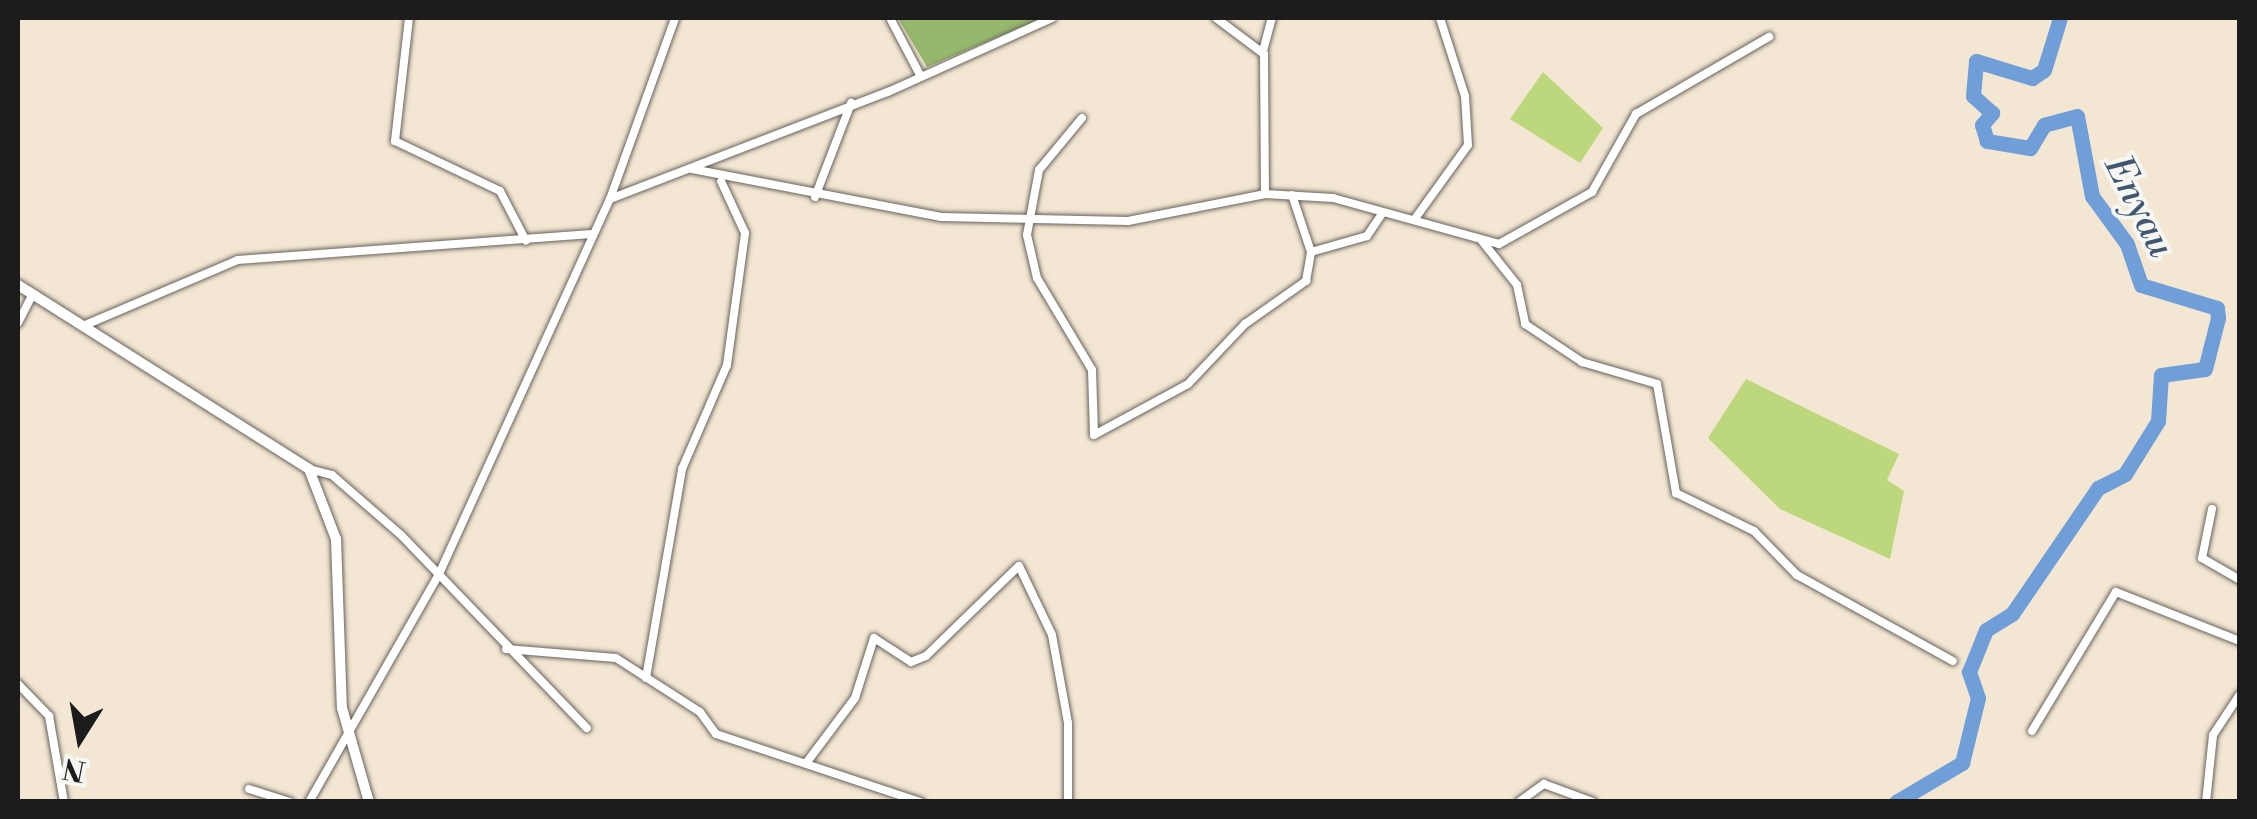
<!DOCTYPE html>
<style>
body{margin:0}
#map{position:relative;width:2257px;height:819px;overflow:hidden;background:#f3e6d2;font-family:"Libre Bodoni",serif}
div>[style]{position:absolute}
.green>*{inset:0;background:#bdd77c}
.forest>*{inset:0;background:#96b86c}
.river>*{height:15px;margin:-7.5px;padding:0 7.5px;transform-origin:7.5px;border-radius:7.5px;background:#6f9ed8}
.roads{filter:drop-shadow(0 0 2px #67635c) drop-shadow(0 0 2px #67635c)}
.street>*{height:8px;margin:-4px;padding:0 4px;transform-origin:4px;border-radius:4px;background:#fff}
.secondary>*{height:10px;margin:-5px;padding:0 5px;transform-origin:5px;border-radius:5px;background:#fff}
span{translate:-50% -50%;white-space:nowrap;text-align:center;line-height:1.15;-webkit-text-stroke:8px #f6f6f2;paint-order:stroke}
.water-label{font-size:38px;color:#415671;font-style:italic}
.frame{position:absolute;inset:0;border:20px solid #1c1c1c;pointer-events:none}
.north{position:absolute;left:30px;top:689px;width:100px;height:100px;-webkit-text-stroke:8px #f6f6f2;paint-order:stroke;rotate:191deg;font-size:28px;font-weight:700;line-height:40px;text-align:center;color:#1c1c1c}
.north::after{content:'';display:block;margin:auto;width:35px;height:45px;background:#1c1c1c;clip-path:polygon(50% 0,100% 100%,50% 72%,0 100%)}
</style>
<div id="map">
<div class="green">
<i style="clip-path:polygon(1543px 72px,1603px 128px,1580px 163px,1510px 119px)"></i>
<i style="clip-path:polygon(1746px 379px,1899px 454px,1887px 480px,1904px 491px,1890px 559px,1780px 509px,1708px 438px)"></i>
</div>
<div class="forest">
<i style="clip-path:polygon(898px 18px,1035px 18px,1036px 21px,927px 67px)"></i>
</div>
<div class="river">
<i style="left:1896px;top:802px;width:77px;rotate:-30.6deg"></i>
<i style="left:1962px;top:763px;width:67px;rotate:-76.2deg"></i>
<i style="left:1978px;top:698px;width:28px;rotate:-109deg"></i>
<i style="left:1969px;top:672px;width:45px;rotate:-68deg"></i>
<i style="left:1986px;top:630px;width:31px;rotate:-32deg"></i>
<i style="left:2012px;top:614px;width:153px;rotate:-55.7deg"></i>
<i style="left:2098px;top:488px;width:30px;rotate:-27deg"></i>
<i style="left:2125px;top:474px;width:62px;rotate:-58.1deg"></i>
<i style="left:2158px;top:421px;width:46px;rotate:-86.3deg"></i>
<i style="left:2161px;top:375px;width:44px;rotate:-7.8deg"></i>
<i style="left:2205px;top:369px;width:53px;rotate:-75.7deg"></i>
<i style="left:2218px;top:318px;width:10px;rotate:-96deg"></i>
<i style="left:2217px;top:308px;width:79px;rotate:-163.2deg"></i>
<i style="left:2141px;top:285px;width:43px;rotate:-108.9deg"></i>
<i style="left:2127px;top:244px;width:59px;rotate:-126.1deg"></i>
<i style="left:2092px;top:196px;width:81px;rotate:-100.6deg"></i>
<i style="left:2077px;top:116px;width:34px;rotate:165deg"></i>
<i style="left:2044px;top:125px;width:27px;rotate:121deg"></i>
<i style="left:2030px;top:148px;width:44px;rotate:-170.8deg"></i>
<i style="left:1987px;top:141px;width:17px;rotate:-107deg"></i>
<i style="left:1982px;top:125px;width:16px;rotate:-50deg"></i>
<i style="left:1992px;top:113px;width:25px;rotate:-138deg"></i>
<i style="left:1973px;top:96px;width:35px;rotate:-85deg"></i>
<i style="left:1976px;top:61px;width:59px;rotate:16.9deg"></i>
<i style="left:2032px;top:78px;width:14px;rotate:-34deg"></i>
<i style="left:2044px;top:70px;width:54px;rotate:-72.9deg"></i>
</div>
<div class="roads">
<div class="street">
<i style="left:409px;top:18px;width:124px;rotate:96.5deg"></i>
<i style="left:395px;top:141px;width:116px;rotate:25.5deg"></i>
<i style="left:500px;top:191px;width:56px;rotate:62.5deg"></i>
<i style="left:890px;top:18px;width:64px;rotate:62.2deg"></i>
<i style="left:1216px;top:18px;width:60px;rotate:36.9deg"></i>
<i style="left:1264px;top:54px;width:140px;rotate:89.6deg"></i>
<i style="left:1263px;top:51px;width:34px;rotate:-75deg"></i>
<i style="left:1082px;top:118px;width:67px;rotate:129.6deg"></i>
<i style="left:1039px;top:170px;width:66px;rotate:100.5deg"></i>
<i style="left:1027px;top:235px;width:44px;rotate:76.9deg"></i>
<i style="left:1037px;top:278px;width:107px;rotate:59.1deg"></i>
<i style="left:1092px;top:370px;width:65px;rotate:88.2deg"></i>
<i style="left:1094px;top:435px;width:107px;rotate:-28.5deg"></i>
<i style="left:1188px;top:384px;width:83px;rotate:-46.5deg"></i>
<i style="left:1245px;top:324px;width:75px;rotate:-35.2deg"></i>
<i style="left:1306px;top:281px;width:29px;rotate:-80deg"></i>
<i style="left:1311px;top:252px;width:60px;rotate:-108.4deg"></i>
<i style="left:692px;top:169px;width:254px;rotate:10.9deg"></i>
<i style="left:941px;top:217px;width:187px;rotate:1.2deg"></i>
<i style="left:1128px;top:221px;width:140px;rotate:-11.1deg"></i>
<i style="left:1265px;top:194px;width:68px;rotate:3.4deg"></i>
<i style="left:1333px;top:198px;width:172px;rotate:15.5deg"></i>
<i style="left:1499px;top:244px;width:107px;rotate:-29.2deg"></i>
<i style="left:1592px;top:192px;width:90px;rotate:-60.6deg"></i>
<i style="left:1636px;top:114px;width:154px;rotate:-30.1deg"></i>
<i style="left:815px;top:197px;width:101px;rotate:-69deg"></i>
<i style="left:610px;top:199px;width:298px;rotate:-21.1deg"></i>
<i style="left:888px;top:92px;width:180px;rotate:-24.3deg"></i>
<i style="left:1414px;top:220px;width:92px;rotate:-54.2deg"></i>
<i style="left:1468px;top:145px;width:49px;rotate:-93.5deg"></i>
<i style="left:1465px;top:96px;width:82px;rotate:-107.8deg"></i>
<i style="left:1482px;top:241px;width:56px;rotate:51.5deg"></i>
<i style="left:1517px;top:285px;width:40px;rotate:78deg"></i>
<i style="left:1525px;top:324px;width:69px;rotate:33.7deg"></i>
<i style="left:1582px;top:362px;width:78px;rotate:16.3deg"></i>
<i style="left:1657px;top:384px;width:111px;rotate:80.1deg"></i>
<i style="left:1676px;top:493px;width:87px;rotate:26deg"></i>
<i style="left:1754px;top:531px;width:62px;rotate:45.7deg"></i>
<i style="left:1797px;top:575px;width:178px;rotate:28.9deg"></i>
<i style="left:1311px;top:252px;width:58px;rotate:-15.9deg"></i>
<i style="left:1367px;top:236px;width:27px;rotate:-56deg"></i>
<i style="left:18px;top:323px;width:33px;rotate:-63deg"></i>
<i style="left:83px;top:326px;width:168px;rotate:-23.1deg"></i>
<i style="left:238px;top:260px;width:354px;rotate:-4.2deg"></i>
<i style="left:309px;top:469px;width:24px;rotate:15deg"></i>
<i style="left:332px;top:475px;width:91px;rotate:41deg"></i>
<i style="left:401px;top:535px;width:268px;rotate:46.1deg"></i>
<i style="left:2212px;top:509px;width:50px;rotate:101.5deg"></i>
<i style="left:2202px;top:558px;width:44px;rotate:30.1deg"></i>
<i style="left:506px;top:649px;width:110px;rotate:4.7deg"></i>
<i style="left:616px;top:658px;width:100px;rotate:32.7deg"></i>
<i style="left:700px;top:712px;width:27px;rotate:54deg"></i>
<i style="left:716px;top:734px;width:216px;rotate:18.4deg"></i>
<i style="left:646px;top:678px;width:212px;rotate:-80.2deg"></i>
<i style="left:682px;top:469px;width:113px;rotate:-66.6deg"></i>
<i style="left:727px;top:365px;width:133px;rotate:-82.2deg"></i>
<i style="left:745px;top:233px;width:57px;rotate:-114.8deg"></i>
<i style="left:18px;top:684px;width:45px;rotate:45.9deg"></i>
<i style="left:49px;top:716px;width:87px;rotate:80.1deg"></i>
<i style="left:2032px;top:731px;width:162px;rotate:-58.9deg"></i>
<i style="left:2116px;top:592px;width:133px;rotate:21.6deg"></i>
<i style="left:807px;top:762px;width:80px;rotate:-53.1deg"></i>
<i style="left:855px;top:698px;width:63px;rotate:-72.4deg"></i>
<i style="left:874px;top:638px;width:44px;rotate:33deg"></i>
<i style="left:911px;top:662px;width:16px;rotate:-22deg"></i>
<i style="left:926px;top:656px;width:129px;rotate:-44.1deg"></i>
<i style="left:1019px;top:566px;width:76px;rotate:64.4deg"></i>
<i style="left:1052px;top:635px;width:89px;rotate:79.7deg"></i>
<i style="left:1068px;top:723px;width:79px;rotate:90deg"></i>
<i style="left:249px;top:789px;width:43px;rotate:17.6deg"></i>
<i style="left:309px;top:802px;width:262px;rotate:-60.3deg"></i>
<i style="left:439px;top:574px;width:412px;rotate:-65.5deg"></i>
<i style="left:610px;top:199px;width:192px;rotate:-70.2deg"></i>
<i style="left:1519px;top:802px;width:31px;rotate:-36deg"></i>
<i style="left:1544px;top:784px;width:52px;rotate:20.2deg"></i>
<i style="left:2206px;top:802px;width:67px;rotate:-84deg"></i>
<i style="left:2213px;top:735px;width:49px;rotate:-56.6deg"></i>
</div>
<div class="secondary">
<i style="left:18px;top:285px;width:344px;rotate:32.3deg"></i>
<i style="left:309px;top:469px;width:75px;rotate:68.9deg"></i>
<i style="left:336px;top:539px;width:169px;rotate:88deg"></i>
<i style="left:342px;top:708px;width:98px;rotate:74deg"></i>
</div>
</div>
<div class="water-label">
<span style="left:2139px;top:207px;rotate:63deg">Enyau</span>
</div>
<div class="frame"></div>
<div class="north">N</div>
</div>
